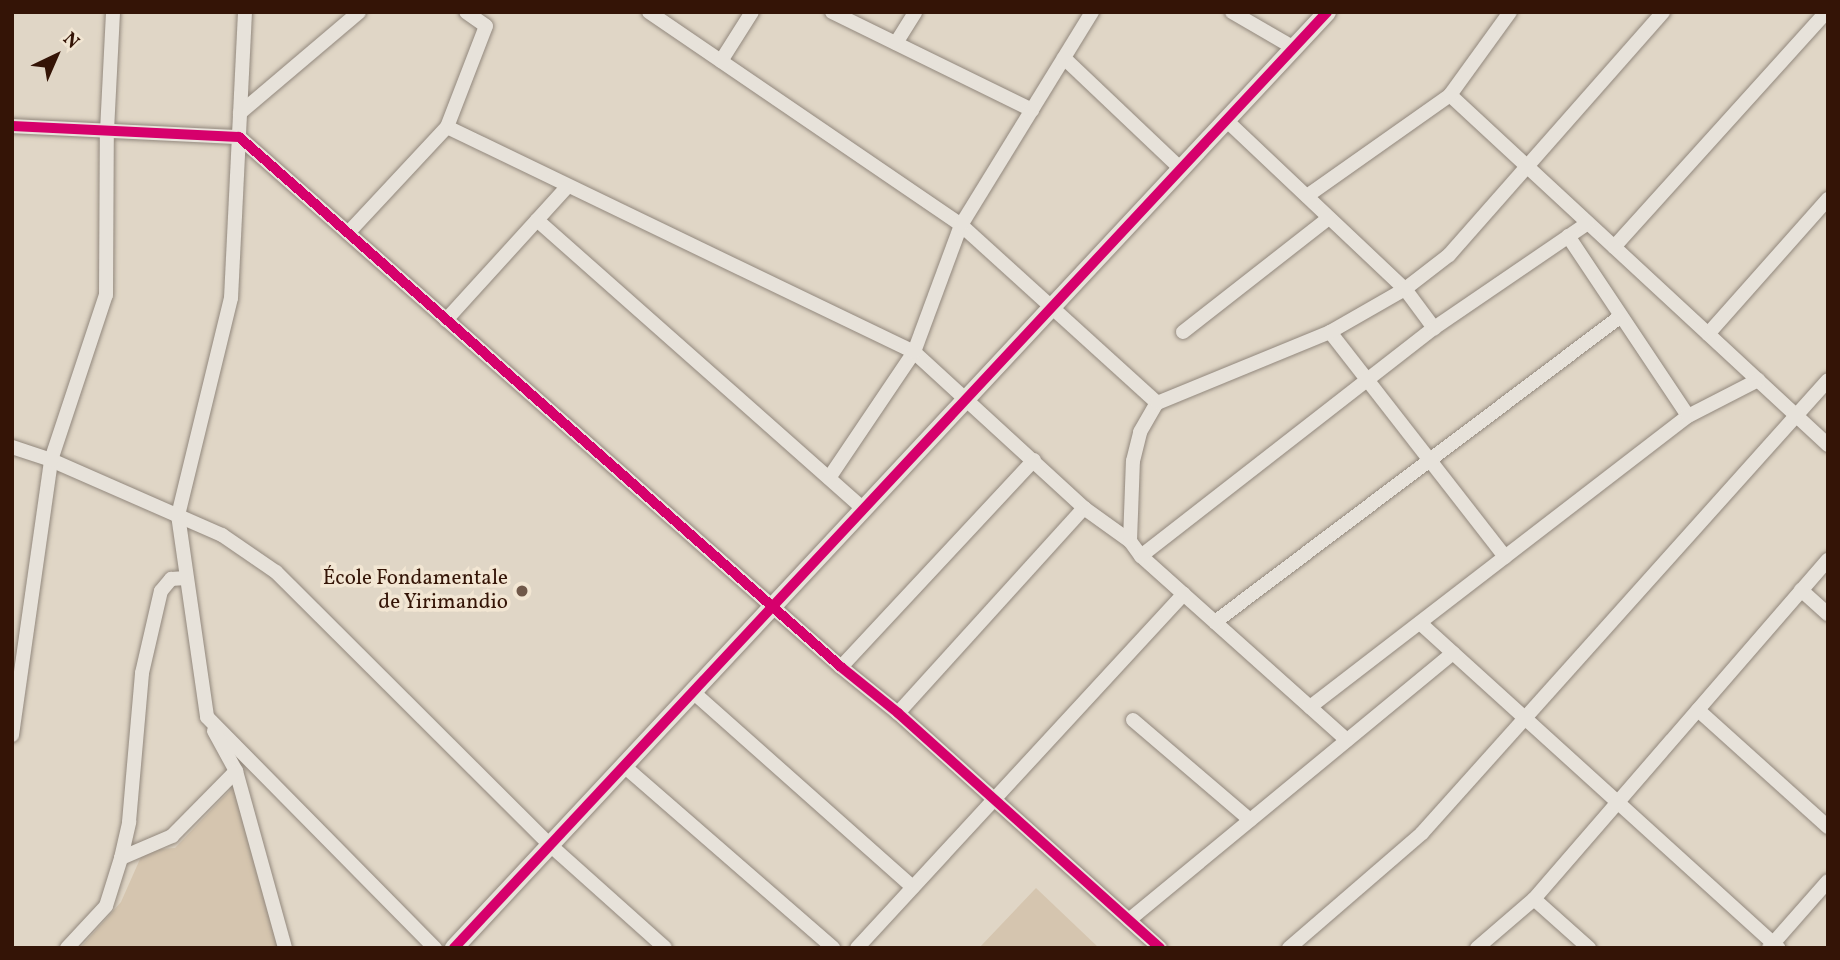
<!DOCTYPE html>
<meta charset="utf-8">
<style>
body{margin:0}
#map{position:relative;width:1840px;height:960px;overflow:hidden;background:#e0d6c6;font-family:Vollkorn,serif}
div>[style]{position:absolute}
.green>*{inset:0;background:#d5c5af}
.roads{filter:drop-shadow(0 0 2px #92887d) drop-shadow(0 0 2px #92887d)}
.minor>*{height:14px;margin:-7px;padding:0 7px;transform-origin:7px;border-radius:7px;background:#e7e2da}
.tertiary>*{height:18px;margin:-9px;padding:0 9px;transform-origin:9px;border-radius:9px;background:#e7e2da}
.cycleway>*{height:10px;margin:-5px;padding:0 5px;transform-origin:5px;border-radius:5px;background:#d6006c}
.dots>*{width:19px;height:19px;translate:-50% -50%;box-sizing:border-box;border:4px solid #f2e6d3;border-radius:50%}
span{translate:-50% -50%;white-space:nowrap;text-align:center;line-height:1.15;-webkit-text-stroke:7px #f2e6d3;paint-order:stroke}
.poi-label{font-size:21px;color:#341406}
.right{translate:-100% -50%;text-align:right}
.frame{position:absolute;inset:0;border:14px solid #341406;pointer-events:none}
.north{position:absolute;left:21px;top:21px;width:70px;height:70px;-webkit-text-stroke:5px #f2e6d3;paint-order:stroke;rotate:44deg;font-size:19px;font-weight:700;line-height:28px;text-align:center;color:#341406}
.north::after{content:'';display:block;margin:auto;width:24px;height:32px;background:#341406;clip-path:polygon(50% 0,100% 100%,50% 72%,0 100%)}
</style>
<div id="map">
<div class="green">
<i style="clip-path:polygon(235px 785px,281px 948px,81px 947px,121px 902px,144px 850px,175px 848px)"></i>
<i style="clip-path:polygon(1036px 888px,1099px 948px,979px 948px)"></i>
</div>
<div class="roads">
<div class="minor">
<i style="left:245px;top:12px;width:286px;rotate:92.8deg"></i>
<i style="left:231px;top:298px;width:223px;rotate:103.7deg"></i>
<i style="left:178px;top:515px;width:204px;rotate:81.8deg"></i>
<i style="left:207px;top:717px;width:325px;rotate:45.4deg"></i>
<i style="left:649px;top:12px;width:378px;rotate:34.3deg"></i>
<i style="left:961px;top:225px;width:265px;rotate:42.2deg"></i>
<i style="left:832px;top:12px;width:223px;rotate:26.1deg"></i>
<i style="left:1232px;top:12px;width:72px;rotate:30.1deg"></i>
<i style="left:896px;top:43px;width:36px;rotate:-58deg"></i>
<i style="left:1064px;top:58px;width:161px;rotate:43.5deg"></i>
<i style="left:721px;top:61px;width:58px;rotate:-57.7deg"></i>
<i style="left:1450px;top:95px;width:515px;rotate:42.8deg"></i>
<i style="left:240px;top:113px;width:156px;rotate:-40.3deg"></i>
<i style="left:1226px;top:120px;width:246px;rotate:43.4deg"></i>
<i style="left:1405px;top:289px;width:49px;rotate:53.4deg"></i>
<i style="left:12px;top:126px;width:227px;rotate:2.8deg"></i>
<i style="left:239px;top:137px;width:802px;rotate:41.36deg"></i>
<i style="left:841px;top:667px;width:73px;rotate:38.9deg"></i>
<i style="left:898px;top:713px;width:352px;rotate:41.9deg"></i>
<i style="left:447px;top:127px;width:518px;rotate:25.72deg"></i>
<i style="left:914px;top:352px;width:231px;rotate:42.5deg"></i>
<i style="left:1084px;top:508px;width:57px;rotate:35.7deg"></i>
<i style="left:1130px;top:541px;width:19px;rotate:54deg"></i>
<i style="left:1141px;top:556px;width:276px;rotate:41.8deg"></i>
<i style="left:1307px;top:196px;width:175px;rotate:-35.2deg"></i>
<i style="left:1450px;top:95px;width:102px;rotate:-54.1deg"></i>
<i style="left:537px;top:220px;width:436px;rotate:41.5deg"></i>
<i style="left:348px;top:233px;width:145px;rotate:-47deg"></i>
<i style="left:447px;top:127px;width:108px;rotate:-68.9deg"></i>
<i style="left:486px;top:26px;width:24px;rotate:-145deg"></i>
<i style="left:1568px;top:236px;width:216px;rotate:56.3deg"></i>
<i style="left:1614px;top:247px;width:316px;rotate:-47.9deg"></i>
<i style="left:446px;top:320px;width:181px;rotate:-47.7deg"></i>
<i style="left:1183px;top:332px;width:185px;rotate:-38deg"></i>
<i style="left:1330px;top:332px;width:285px;rotate:52.1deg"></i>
<i style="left:1708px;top:334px;width:181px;rotate:-48.4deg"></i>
<i style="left:12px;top:447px;width:41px;rotate:18.4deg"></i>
<i style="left:51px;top:460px;width:187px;rotate:23.7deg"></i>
<i style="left:222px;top:535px;width:65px;rotate:34.4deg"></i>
<i style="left:276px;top:572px;width:387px;rotate:44.9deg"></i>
<i style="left:550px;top:845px;width:154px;rotate:41.8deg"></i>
<i style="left:829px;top:478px;width:152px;rotate:-56deg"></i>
<i style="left:914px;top:352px;width:135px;rotate:-69.7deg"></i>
<i style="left:961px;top:225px;width:250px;rotate:-58.4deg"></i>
<i style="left:1130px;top:541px;width:80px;rotate:-87.9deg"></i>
<i style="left:1133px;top:461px;width:30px;rotate:-76deg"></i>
<i style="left:1140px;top:432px;width:34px;rotate:-60deg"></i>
<i style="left:1157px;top:403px;width:187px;rotate:-22.3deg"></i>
<i style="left:1330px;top:332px;width:86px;rotate:-29.8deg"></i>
<i style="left:1405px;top:289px;width:56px;rotate:-37.7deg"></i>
<i style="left:1449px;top:255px;width:324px;rotate:-48.6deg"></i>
<i style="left:1141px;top:556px;width:371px;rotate:-37.9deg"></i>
<i style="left:1434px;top:328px;width:186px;rotate:-34.3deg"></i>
<i style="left:1801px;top:590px;width:36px;rotate:42deg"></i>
<i style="left:1215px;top:622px;width:508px;rotate:-37.01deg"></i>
<i style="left:1420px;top:623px;width:484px;rotate:42.2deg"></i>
<i style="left:841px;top:667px;width:283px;rotate:-47deg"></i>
<i style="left:693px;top:692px;width:294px;rotate:41.6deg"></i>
<i style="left:1310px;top:707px;width:477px;rotate:-37.6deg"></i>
<i style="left:1688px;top:416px;width:79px;rotate:-27.2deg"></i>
<i style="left:1698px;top:710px;width:175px;rotate:42deg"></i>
<i style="left:898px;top:713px;width:277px;rotate:-47.8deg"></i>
<i style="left:1133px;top:720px;width:154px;rotate:40.5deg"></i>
<i style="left:214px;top:731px;width:46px;rotate:61.2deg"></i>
<i style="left:236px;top:771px;width:184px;rotate:74.5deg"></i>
<i style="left:12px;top:735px;width:278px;rotate:-81.9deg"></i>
<i style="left:51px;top:460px;width:174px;rotate:-71.6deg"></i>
<i style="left:106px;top:295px;width:164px;rotate:-89.7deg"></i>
<i style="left:107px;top:131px;width:119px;rotate:-87.1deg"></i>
<i style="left:624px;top:766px;width:277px;rotate:41deg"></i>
<i style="left:121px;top:858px;width:37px;rotate:-77deg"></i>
<i style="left:129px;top:822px;width:150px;rotate:-85deg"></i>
<i style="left:142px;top:673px;width:84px;rotate:-77deg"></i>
<i style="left:161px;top:591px;width:16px;rotate:-50deg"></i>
<i style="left:171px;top:579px;width:15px;rotate:-4deg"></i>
<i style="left:1534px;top:899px;width:74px;rotate:41.7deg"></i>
<i style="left:1129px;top:920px;width:420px;rotate:-39.5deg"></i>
<i style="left:67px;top:948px;width:57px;rotate:-47.1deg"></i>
<i style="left:106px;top:906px;width:50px;rotate:-72.6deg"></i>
<i style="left:121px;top:858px;width:56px;rotate:-23.3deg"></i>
<i style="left:172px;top:836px;width:91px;rotate:-45.4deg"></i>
<i style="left:857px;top:948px;width:482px;rotate:-47.3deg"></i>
<i style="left:1289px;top:948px;width:176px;rotate:-40.8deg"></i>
<i style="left:1422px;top:833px;width:608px;rotate:-48.13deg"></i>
<i style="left:1477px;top:948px;width:75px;rotate:-40.7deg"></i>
<i style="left:1534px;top:899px;width:449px;rotate:-49.1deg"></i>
<i style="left:1769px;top:948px;width:89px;rotate:-48.6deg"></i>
</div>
<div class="tertiary">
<i style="left:454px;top:948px;width:1280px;rotate:-46.99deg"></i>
</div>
</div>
<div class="cycleway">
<i style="left:12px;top:126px;width:227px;rotate:2.8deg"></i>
<i style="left:239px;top:137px;width:802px;rotate:41.36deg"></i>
<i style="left:841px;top:667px;width:73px;rotate:38.9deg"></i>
<i style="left:898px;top:713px;width:352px;rotate:41.9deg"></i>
<i style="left:454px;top:948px;width:1280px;rotate:-46.99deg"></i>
</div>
<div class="dots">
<i style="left:522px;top:591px;background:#705849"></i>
</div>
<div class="poi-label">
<span class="right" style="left:508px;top:591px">École Fondamentale<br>de Yirimandio</span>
</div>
<div class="frame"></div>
<div class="north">N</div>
</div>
